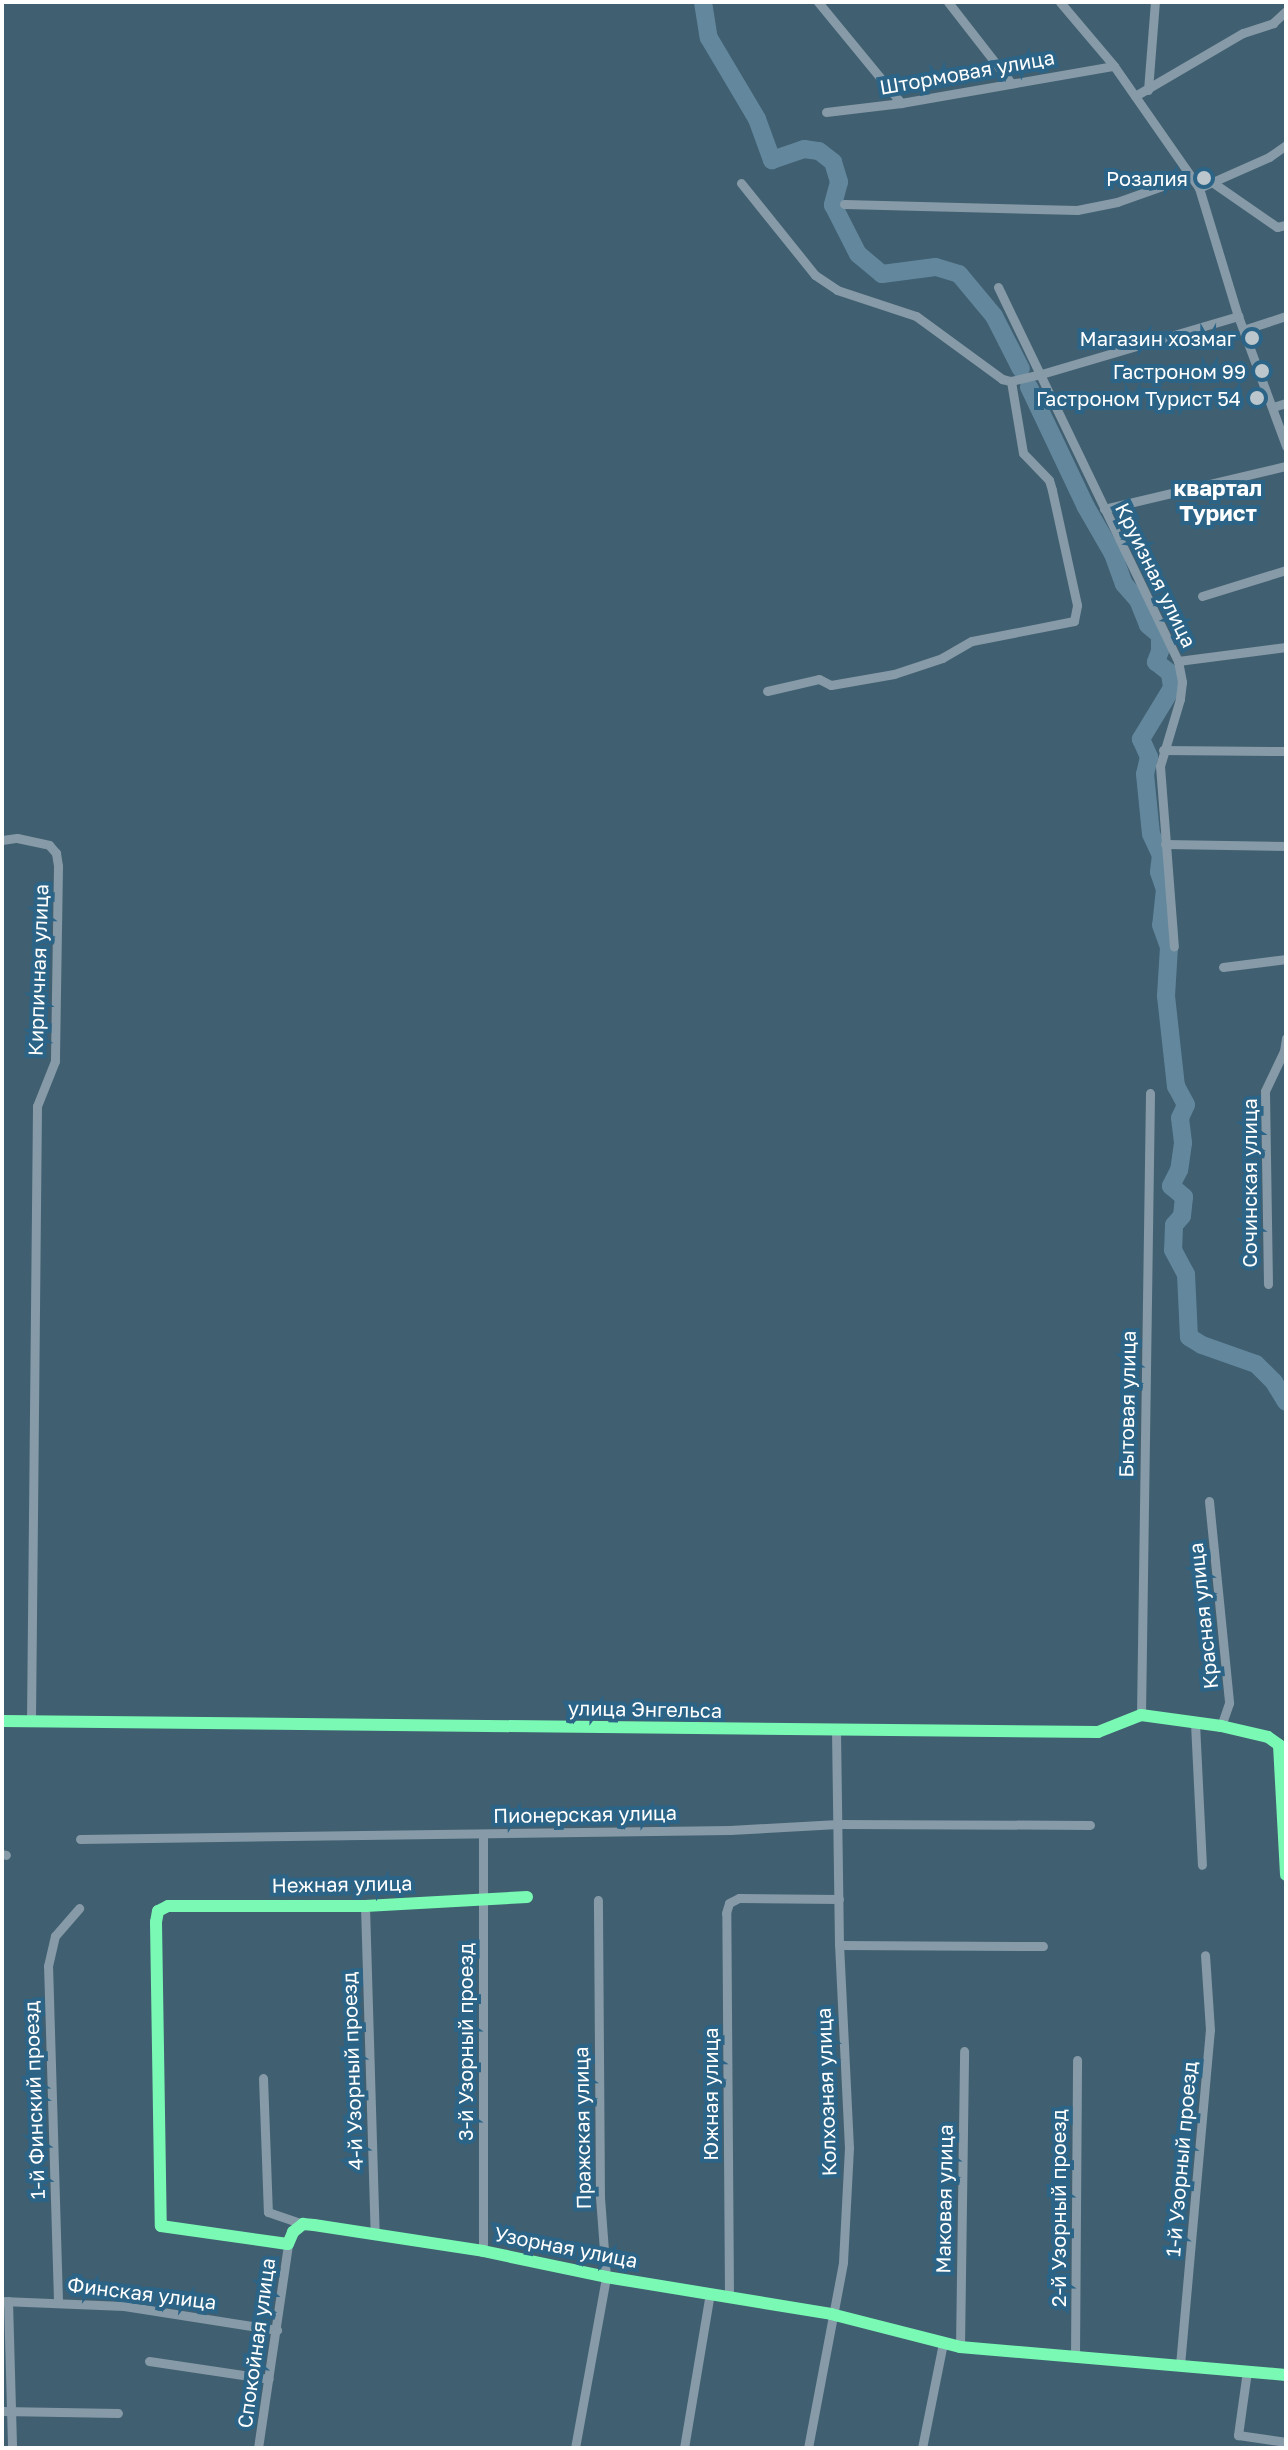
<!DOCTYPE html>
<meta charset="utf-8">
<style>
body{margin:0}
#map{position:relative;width:1288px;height:2450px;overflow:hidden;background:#405f71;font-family:"Golos Text",sans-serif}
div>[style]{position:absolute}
.river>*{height:18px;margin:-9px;padding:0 9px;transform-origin:9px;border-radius:9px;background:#63889e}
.minor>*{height:9px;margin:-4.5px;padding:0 4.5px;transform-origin:4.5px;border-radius:4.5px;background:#869aa7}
.cycleway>*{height:12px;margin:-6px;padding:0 6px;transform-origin:6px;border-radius:6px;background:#7af9b4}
.dots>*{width:22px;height:22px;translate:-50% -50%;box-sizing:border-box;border:4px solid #2b6486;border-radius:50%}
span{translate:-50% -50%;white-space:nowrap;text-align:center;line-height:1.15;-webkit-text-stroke:8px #2b6486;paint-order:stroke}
.street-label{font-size:20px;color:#fff}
.poi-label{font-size:20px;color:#fff}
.right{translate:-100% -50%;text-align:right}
.neighbourhood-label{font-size:22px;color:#fff;font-weight:700}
.frame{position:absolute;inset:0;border:4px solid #fff;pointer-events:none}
</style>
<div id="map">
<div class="river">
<i style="left:703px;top:2px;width:36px;rotate:81deg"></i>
<i style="left:709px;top:38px;width:94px;rotate:59.3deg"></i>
<i style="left:757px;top:119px;width:44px;rotate:69.9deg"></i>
<i style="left:772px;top:160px;width:34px;rotate:-19deg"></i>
<i style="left:804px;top:149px;width:15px;rotate:8deg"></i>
<i style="left:819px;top:151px;width:18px;rotate:38deg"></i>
<i style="left:833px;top:162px;width:21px;rotate:73deg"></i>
<i style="left:839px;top:182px;width:24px;rotate:105deg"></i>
<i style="left:833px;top:205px;width:55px;rotate:63deg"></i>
<i style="left:858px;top:254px;width:31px;rotate:40deg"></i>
<i style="left:882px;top:274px;width:54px;rotate:-7.4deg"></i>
<i style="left:936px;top:267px;width:24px;rotate:17deg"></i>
<i style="left:959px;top:274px;width:55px;rotate:50.2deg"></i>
<i style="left:994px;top:316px;width:59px;rotate:63deg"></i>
<i style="left:1029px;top:387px;width:133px;rotate:64.6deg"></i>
<i style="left:1086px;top:507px;width:54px;rotate:60.1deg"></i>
<i style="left:1113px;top:554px;width:32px;rotate:70deg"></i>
<i style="left:1124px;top:584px;width:21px;rotate:49deg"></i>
<i style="left:1138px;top:600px;width:27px;rotate:68deg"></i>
<i style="left:1148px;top:625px;width:16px;rotate:40deg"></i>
<i style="left:1160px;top:635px;width:16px;rotate:90deg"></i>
<i style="left:1160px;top:651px;width:12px;rotate:110deg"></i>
<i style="left:1156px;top:662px;width:18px;rotate:38deg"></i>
<i style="left:1170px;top:673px;width:15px;rotate:82deg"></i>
<i style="left:1172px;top:688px;width:60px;rotate:121.3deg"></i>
<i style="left:1141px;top:739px;width:20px;rotate:66deg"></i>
<i style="left:1149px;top:757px;width:17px;rotate:103deg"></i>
<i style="left:1145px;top:774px;width:60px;rotate:84.3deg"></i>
<i style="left:1151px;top:834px;width:23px;rotate:65deg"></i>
<i style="left:1161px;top:855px;width:17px;rotate:97deg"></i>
<i style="left:1159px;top:872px;width:18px;rotate:71deg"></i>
<i style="left:1165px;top:889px;width:36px;rotate:96deg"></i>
<i style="left:1161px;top:925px;width:23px;rotate:70deg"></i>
<i style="left:1169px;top:947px;width:49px;rotate:93.5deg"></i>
<i style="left:1166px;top:996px;width:91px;rotate:83.7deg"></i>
<i style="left:1176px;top:1086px;width:21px;rotate:62deg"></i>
<i style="left:1186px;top:1105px;width:14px;rotate:115deg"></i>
<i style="left:1180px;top:1118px;width:25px;rotate:83deg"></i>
<i style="left:1183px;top:1143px;width:27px;rotate:98deg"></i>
<i style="left:1179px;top:1170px;width:18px;rotate:117deg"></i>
<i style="left:1171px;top:1186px;width:17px;rotate:40deg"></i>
<i style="left:1184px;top:1197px;width:19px;rotate:96deg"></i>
<i style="left:1182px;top:1216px;width:12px;rotate:132deg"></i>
<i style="left:1174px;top:1225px;width:25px;rotate:92deg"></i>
<i style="left:1173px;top:1250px;width:27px;rotate:62deg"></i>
<i style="left:1186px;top:1274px;width:63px;rotate:87.3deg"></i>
<i style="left:1189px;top:1337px;width:15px;rotate:32deg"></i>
<i style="left:1202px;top:1345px;width:57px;rotate:19.4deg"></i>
<i style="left:1256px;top:1364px;width:25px;rotate:45deg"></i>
<i style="left:1274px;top:1382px;width:23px;rotate:59deg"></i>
</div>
<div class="minor">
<i style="left:818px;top:2px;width:131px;rotate:50.6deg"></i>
<i style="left:948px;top:2px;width:103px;rotate:52.1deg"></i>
<i style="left:1060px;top:2px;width:84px;rotate:49.8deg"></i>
<i style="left:1114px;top:66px;width:149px;rotate:55.1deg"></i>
<i style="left:1199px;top:188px;width:134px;rotate:73.1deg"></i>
<i style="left:1238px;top:316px;width:139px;rotate:69.7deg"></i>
<i style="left:1148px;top:90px;width:88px;rotate:-85.5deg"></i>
<i style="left:1135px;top:96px;width:125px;rotate:-30.3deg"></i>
<i style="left:1243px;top:33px;width:32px;rotate:-18deg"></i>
<i style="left:1273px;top:23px;width:18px;rotate:-43deg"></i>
<i style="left:826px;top:112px;width:76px;rotate:-6.8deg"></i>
<i style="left:901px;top:103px;width:216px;rotate:-9.9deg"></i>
<i style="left:1212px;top:182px;width:79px;rotate:34.7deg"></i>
<i style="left:1277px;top:227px;width:9px;rotate:-13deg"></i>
<i style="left:741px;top:183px;width:118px;rotate:51.2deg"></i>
<i style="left:815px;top:275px;width:27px;rotate:34deg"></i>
<i style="left:837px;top:290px;width:83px;rotate:18.2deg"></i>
<i style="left:916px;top:316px;width:107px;rotate:36.2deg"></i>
<i style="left:1002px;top:379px;width:9px;rotate:13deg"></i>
<i style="left:1011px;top:381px;width:28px;rotate:-13deg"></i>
<i style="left:1038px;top:375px;width:209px;rotate:-16.4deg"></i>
<i style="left:1199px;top:188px;width:77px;rotate:-23.9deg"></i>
<i style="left:1269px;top:157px;width:21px;rotate:-35deg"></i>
<i style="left:844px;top:204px;width:233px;rotate:1.5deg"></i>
<i style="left:1077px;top:210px;width:41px;rotate:-11.3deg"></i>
<i style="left:1117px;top:202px;width:78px;rotate:-19.4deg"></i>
<i style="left:998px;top:287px;width:415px;rotate:64.3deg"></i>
<i style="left:1178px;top:661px;width:21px;rotate:79deg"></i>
<i style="left:1182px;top:682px;width:17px;rotate:97deg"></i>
<i style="left:1180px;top:699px;width:70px;rotate:106.6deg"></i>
<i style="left:1160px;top:766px;width:181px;rotate:85.6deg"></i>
<i style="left:1243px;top:330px;width:45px;rotate:-18deg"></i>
<i style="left:1273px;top:407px;width:14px;rotate:-17deg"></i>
<i style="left:1104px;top:509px;width:187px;rotate:-13.3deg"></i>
<i style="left:1202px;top:596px;width:88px;rotate:-17.2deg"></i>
<i style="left:1178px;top:661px;width:109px;rotate:-7.4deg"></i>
<i style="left:767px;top:691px;width:53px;rotate:-13deg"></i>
<i style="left:819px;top:679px;width:13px;rotate:27deg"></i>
<i style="left:831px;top:685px;width:64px;rotate:-9.9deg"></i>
<i style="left:894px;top:674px;width:51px;rotate:-18.4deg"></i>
<i style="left:942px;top:658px;width:34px;rotate:-30deg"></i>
<i style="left:972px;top:641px;width:104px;rotate:-11.1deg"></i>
<i style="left:1074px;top:621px;width:16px;rotate:-79deg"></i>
<i style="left:1077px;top:605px;width:118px;rotate:-102.3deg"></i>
<i style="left:1052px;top:490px;width:10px;rotate:-107deg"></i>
<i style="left:1049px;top:480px;width:37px;rotate:-134deg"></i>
<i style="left:1023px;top:453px;width:73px;rotate:-99.5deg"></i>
<i style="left:1163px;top:750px;width:123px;rotate:0.5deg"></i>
<i style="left:2px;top:840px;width:15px;rotate:-8deg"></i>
<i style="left:17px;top:838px;width:33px;rotate:12deg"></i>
<i style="left:49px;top:845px;width:11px;rotate:49deg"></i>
<i style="left:56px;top:853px;width:13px;rotate:81deg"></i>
<i style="left:58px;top:866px;width:195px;rotate:90.9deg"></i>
<i style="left:55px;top:1061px;width:48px;rotate:111.8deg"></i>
<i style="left:37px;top:1106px;width:614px;rotate:90.56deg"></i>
<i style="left:1165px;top:844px;width:121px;rotate:0.9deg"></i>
<i style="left:1223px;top:967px;width:64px;rotate:-7.2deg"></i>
<i style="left:1268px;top:1284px;width:193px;rotate:-90.9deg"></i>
<i style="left:1265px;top:1091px;width:44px;rotate:-64.6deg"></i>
<i style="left:1284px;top:1051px;width:13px;rotate:-81deg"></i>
<i style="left:1209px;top:1501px;width:203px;rotate:84.3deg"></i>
<i style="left:1229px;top:1703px;width:24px;rotate:109deg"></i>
<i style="left:1141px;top:1715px;width:622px;rotate:-89.17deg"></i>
<i style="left:2px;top:1721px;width:1096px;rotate:0.58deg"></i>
<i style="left:1098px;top:1732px;width:46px;rotate:-21.6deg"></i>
<i style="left:1141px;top:1715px;width:81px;rotate:7.8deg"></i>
<i style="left:1221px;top:1726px;width:48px;rotate:13.2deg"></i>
<i style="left:1268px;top:1737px;width:14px;rotate:36deg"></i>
<i style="left:1279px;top:1745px;width:130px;rotate:86.9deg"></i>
<i style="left:1195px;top:1723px;width:142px;rotate:87.2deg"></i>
<i style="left:483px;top:1834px;width:417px;rotate:90deg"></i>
<i style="left:80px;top:1839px;width:650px;rotate:-0.79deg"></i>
<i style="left:730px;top:1830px;width:108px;rotate:-3.2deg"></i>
<i style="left:838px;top:1824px;width:252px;rotate:0.2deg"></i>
<i style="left:2px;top:1854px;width:4px;rotate:14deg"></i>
<i style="left:527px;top:1897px;width:162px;rotate:176.8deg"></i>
<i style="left:365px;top:1906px;width:197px;rotate:180deg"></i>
<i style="left:168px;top:1906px;width:11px;rotate:153deg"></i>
<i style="left:158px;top:1911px;width:11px;rotate:100deg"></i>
<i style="left:156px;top:1922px;width:304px;rotate:89.1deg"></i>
<i style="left:161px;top:2226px;width:128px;rotate:8.1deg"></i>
<i style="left:288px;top:2244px;width:13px;rotate:-67deg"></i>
<i style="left:293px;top:2232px;width:13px;rotate:-39deg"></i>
<i style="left:303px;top:2224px;width:11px;rotate:5deg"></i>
<i style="left:314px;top:2225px;width:171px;rotate:8.7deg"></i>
<i style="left:483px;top:2251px;width:126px;rotate:11.9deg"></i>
<i style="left:606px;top:2277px;width:228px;rotate:9.3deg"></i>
<i style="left:831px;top:2314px;width:133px;rotate:14.3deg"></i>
<i style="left:960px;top:2347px;width:327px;rotate:4.9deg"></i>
<i style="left:365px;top:1906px;width:328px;rotate:88.3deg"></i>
<i style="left:839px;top:1945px;width:204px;rotate:0.3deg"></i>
<i style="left:263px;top:2078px;width:134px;rotate:87.9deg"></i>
<i style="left:268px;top:2212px;width:37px;rotate:19deg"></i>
<i style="left:729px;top:2296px;width:383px;rotate:-90.4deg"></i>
<i style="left:726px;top:1913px;width:10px;rotate:-73deg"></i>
<i style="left:729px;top:1903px;width:11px;rotate:-27deg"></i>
<i style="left:739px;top:1898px;width:100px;rotate:0.6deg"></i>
<i style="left:2px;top:2301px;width:122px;rotate:2.3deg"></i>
<i style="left:124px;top:2306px;width:155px;rotate:8.9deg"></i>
<i style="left:8px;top:2301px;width:147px;rotate:88.4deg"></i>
<i style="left:58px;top:2301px;width:335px;rotate:-91.7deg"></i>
<i style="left:48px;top:1966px;width:31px;rotate:-77deg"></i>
<i style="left:55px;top:1936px;width:37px;rotate:-49deg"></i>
<i style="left:960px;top:2347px;width:296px;rotate:-89.2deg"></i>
<i style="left:1075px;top:2357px;width:297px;rotate:-89.6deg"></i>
<i style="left:149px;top:2361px;width:121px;rotate:8.5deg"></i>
<i style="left:1180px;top:2365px;width:336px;rotate:-84.9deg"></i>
<i style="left:1210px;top:2030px;width:75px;rotate:-93.8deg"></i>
<i style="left:1247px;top:2371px;width:65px;rotate:98deg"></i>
<i style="left:1238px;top:2435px;width:49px;rotate:8.3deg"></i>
<i style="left:2px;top:2411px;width:116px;rotate:1deg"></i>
<i style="left:258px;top:2448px;width:206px;rotate:-81.6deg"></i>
<i style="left:575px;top:2448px;width:174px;rotate:-79.7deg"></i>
<i style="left:606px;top:2277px;width:80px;rotate:-94.3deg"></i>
<i style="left:600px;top:2197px;width:297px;rotate:-90.4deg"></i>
<i style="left:684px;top:2448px;width:157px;rotate:-80.5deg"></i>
<i style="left:808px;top:2448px;width:189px;rotate:-79.3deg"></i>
<i style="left:843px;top:2262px;width:114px;rotate:-87deg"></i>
<i style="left:849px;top:2148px;width:203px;rotate:-92.8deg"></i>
<i style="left:839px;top:1945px;width:213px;rotate:-90.8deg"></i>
<i style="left:922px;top:2448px;width:107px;rotate:-78.7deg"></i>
</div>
<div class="cycleway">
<i style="left:2px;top:1721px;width:1096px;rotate:0.58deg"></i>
<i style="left:1098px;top:1732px;width:46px;rotate:-21.6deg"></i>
<i style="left:1141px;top:1715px;width:81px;rotate:7.8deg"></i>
<i style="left:1221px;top:1726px;width:48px;rotate:13.2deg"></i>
<i style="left:1268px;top:1737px;width:14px;rotate:36deg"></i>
<i style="left:1279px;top:1745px;width:130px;rotate:86.9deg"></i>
<i style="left:527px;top:1897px;width:162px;rotate:176.8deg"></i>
<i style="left:365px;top:1906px;width:197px;rotate:180deg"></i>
<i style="left:168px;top:1906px;width:11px;rotate:153deg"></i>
<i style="left:158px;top:1911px;width:11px;rotate:100deg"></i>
<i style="left:156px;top:1922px;width:304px;rotate:89.1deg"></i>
<i style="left:161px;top:2226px;width:128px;rotate:8.1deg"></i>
<i style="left:288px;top:2244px;width:13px;rotate:-67deg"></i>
<i style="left:293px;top:2232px;width:13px;rotate:-39deg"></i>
<i style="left:303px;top:2224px;width:11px;rotate:5deg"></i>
<i style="left:314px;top:2225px;width:171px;rotate:8.7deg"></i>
<i style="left:483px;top:2251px;width:126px;rotate:11.9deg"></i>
<i style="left:606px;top:2277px;width:228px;rotate:9.3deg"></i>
<i style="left:831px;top:2314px;width:133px;rotate:14.3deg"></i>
<i style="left:960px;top:2347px;width:327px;rotate:4.9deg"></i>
</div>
<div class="dots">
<i style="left:1204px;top:178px;background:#bcc7cd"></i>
<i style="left:1252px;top:338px;background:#bcc7cd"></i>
<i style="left:1262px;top:371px;background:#bcc7cd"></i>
<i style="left:1257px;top:398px;background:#bcc7cd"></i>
</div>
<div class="street-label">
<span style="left:967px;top:72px;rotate:-10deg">Штормовая улица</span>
<span style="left:1156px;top:575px;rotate:64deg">Круизная улица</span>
<span style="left:38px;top:970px;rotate:-88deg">Кирпичная улица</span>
<span style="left:1249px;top:1183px;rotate:-90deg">Сочинская улица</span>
<span style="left:1127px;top:1404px;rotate:-89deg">Бытовая улица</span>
<span style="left:1203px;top:1616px;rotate:-96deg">Красная улица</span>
<span style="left:645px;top:1709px;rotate:1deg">улица Энгельса</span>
<span style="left:585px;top:1814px;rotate:-1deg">Пионерская улица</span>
<span style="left:342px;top:1884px;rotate:-1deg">Нежная улица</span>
<span style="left:465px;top:2042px;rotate:-90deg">3-й Узорный проезд</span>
<span style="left:352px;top:2071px;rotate:-92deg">4-й Узорный проезд</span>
<span style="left:826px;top:2092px;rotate:-92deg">Колхозная улица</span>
<span style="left:710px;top:2094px;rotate:-90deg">Южная улица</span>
<span style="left:34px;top:2100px;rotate:-92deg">1-й Финский проезд</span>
<span style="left:582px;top:2128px;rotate:-91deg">Пражская улица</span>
<span style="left:1181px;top:2159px;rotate:-85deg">1-й Узорный проезд</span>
<span style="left:944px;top:2199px;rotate:-89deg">Маковая улица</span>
<span style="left:1058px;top:2208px;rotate:-90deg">2-й Узорный проезд</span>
<span style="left:566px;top:2247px;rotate:11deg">Узорная улица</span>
<span style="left:142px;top:2293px;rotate:7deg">Финская улица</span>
<span style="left:256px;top:2343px;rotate:-82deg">Спокойная улица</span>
</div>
<div class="poi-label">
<span class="right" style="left:1188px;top:178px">Розалия</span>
<span class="right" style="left:1236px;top:338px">Магазин хозмаг</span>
<span class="right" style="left:1246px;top:371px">Гастроном 99</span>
<span class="right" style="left:1241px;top:398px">Гастроном Турист 54</span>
</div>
<div class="neighbourhood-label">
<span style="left:1218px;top:500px">квартал<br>Турист</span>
</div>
<div class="frame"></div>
</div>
